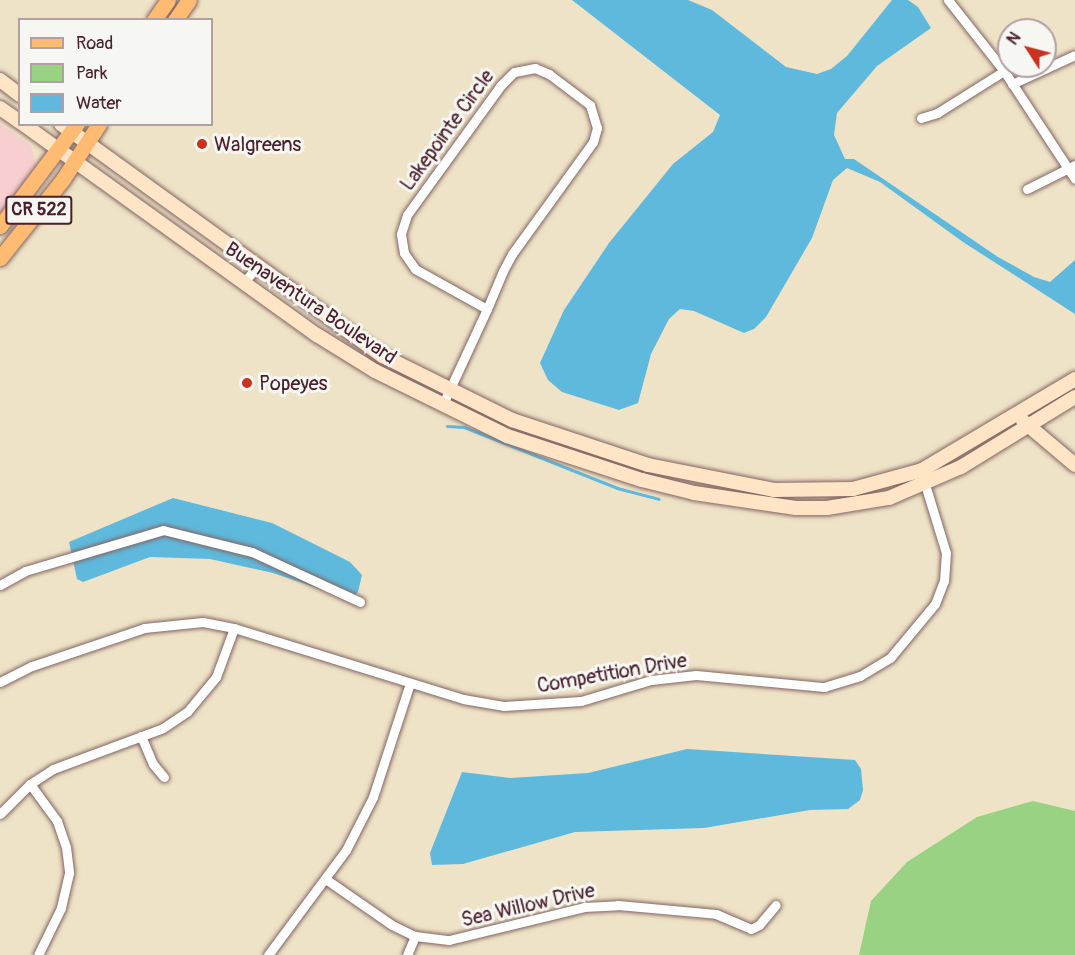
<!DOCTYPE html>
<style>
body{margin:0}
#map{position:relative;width:1075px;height:955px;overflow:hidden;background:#eee3c7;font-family:Pangolin,sans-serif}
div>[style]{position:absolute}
.built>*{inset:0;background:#f7cfd1}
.green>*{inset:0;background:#9ad284}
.water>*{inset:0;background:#5fb9dc}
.stream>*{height:3px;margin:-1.5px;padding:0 1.5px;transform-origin:1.5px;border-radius:1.5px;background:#5fb9dc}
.roads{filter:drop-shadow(0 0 2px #836462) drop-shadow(0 0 2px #836462)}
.street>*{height:9px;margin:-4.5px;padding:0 4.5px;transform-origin:4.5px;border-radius:4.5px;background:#fff}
.secondary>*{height:14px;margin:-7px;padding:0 7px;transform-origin:7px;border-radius:7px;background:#ffe4c6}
.primary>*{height:15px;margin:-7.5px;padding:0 7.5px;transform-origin:7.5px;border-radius:7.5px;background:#ffbb71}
.dots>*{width:16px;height:16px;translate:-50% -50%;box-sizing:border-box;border:3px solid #f6f6f2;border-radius:50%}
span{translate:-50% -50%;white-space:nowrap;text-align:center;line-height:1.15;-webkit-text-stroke:6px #f6f6f2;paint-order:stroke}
.shield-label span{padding:2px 4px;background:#f6f6f2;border:2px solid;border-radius:4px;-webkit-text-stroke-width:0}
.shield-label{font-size:18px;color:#4a1f2b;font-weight:700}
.street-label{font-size:20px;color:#4a1f2b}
.poi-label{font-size:20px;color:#4a1f2b}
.left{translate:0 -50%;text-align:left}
.legend{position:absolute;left:18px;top:18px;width:195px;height:108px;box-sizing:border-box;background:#f6f6f2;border:2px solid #b1a0a2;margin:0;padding:8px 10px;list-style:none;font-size:18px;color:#4a1f2b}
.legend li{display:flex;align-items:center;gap:12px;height:30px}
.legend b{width:30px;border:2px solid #b1a0a2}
.north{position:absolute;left:997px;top:18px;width:60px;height:60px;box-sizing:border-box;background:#f6f6f2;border:2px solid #b1a0a2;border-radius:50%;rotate:306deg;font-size:16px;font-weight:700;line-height:24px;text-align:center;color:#4a1f2b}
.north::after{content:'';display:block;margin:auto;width:21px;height:27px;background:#c8321e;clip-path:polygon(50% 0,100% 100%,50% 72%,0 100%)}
</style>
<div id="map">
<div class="built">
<i style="clip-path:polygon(0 124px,31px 146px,37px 168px,0 215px)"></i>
</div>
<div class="green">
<i style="clip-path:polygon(1033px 801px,1075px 811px,1075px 955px,859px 955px,871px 901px,907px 862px,977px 817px)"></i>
</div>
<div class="water">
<i style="clip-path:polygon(572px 0,688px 0,712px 10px,786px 67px,817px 74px,831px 69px,847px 56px,892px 0,908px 0,918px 7px,931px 28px,877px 66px,837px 113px,834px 135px,845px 159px,854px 159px,998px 257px,1034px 277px,1050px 282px,1075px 260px,1075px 314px,963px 242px,880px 182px,847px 168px,833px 180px,812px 238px,766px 317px,754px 329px,744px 333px,694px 311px,680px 309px,669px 319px,651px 354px,638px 403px,619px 410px,562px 392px,548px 380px,540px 363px,564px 310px,609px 243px,673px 164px,713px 132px,720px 115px)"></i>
<i style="clip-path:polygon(173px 498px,272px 523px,350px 562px,362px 575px,358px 592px,353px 597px,329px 592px,273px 573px,210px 559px,150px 557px,83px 582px,77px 579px,69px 542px)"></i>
<i style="clip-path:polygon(687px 749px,855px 760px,861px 769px,863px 790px,860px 800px,848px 809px,810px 810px,704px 828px,575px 832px,463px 864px,432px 865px,430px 853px,462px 772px,510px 778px,588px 773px)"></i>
</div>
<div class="stream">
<i style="left:447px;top:426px;width:17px;rotate:3deg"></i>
<i style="left:464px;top:427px;width:165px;rotate:21.7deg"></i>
<i style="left:617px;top:488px;width:43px;rotate:14.7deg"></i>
</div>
<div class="roads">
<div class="street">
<i style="left:948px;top:0;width:90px;rotate:51.7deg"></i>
<i style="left:1004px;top:71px;width:129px;rotate:56.7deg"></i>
<i style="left:1012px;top:84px;width:69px;rotate:-24.7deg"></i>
<i style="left:921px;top:118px;width:17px;rotate:-17deg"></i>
<i style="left:937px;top:113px;width:79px;rotate:-32.1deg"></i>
<i style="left:1027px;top:189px;width:54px;rotate:-26.6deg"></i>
<i style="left:243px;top:283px;width:21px;rotate:-49deg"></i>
<i style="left:442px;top:406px;width:107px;rotate:-65.1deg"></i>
<i style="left:487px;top:309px;width:41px;rotate:-67.2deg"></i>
<i style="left:503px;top:271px;width:19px;rotate:-62deg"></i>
<i style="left:512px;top:254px;width:138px;rotate:-54.1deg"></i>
<i style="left:593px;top:142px;width:15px;rotate:-74deg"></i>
<i style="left:597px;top:128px;width:24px;rotate:-107deg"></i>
<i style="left:590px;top:105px;width:51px;rotate:-142.9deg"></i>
<i style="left:549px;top:74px;width:15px;rotate:-157deg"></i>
<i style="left:535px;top:68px;width:21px;rotate:169deg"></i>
<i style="left:514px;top:72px;width:18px;rotate:135deg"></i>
<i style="left:501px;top:85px;width:160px;rotate:125.9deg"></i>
<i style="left:407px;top:215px;width:20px;rotate:108deg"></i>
<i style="left:401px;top:234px;width:19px;rotate:81deg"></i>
<i style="left:404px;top:253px;width:19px;rotate:55deg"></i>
<i style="left:415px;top:269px;width:82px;rotate:29.1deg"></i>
<i style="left:0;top:585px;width:29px;rotate:-29deg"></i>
<i style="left:25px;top:571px;width:144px;rotate:-16.5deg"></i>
<i style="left:163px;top:530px;width:92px;rotate:13.9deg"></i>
<i style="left:252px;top:552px;width:119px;rotate:24.8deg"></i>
<i style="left:0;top:682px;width:36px;rotate:-27deg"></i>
<i style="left:32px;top:666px;width:118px;rotate:-18.7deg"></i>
<i style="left:144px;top:628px;width:59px;rotate:-5.8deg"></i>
<i style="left:203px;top:622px;width:32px;rotate:11deg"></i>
<i style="left:234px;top:628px;width:240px;rotate:17.2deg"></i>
<i style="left:463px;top:699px;width:42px;rotate:9.7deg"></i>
<i style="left:504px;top:706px;width:77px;rotate:-3.7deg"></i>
<i style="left:581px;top:701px;width:73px;rotate:-16.7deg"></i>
<i style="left:651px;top:680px;width:45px;rotate:-6.3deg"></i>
<i style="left:696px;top:675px;width:129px;rotate:5.4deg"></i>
<i style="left:824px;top:687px;width:38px;rotate:-17deg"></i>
<i style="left:860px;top:676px;width:35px;rotate:-31deg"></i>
<i style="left:890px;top:658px;width:70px;rotate:-50.2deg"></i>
<i style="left:935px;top:604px;width:25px;rotate:-69deg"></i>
<i style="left:944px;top:581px;width:28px;rotate:-86deg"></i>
<i style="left:946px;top:553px;width:78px;rotate:-107deg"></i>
<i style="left:141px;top:736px;width:30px;rotate:67deg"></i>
<i style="left:153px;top:764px;width:17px;rotate:50deg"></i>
<i style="left:30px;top:784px;width:46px;rotate:53.9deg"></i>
<i style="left:57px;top:821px;width:28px;rotate:71deg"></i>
<i style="left:66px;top:847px;width:26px;rotate:83deg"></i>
<i style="left:69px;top:873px;width:36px;rotate:103deg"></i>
<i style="left:61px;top:908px;width:52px;rotate:116.1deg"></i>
<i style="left:0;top:814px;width:42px;rotate:-45deg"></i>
<i style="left:30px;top:784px;width:27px;rotate:-33deg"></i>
<i style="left:53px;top:769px;width:117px;rotate:-20.4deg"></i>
<i style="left:163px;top:728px;width:29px;rotate:-34deg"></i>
<i style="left:187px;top:712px;width:45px;rotate:-50.4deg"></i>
<i style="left:216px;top:677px;width:52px;rotate:-69.8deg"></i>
<i style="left:327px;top:880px;width:79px;rotate:34.7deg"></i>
<i style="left:392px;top:925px;width:25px;rotate:26deg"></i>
<i style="left:415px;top:936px;width:34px;rotate:7deg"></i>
<i style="left:449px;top:940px;width:139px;rotate:-13.7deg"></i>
<i style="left:584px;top:907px;width:34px;rotate:-3deg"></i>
<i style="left:618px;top:905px;width:98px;rotate:5.2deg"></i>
<i style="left:716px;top:914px;width:38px;rotate:23deg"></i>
<i style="left:751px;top:929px;width:9px;rotate:-27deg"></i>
<i style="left:759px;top:925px;width:26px;rotate:-50deg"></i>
<i style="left:268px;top:955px;width:131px;rotate:-53.4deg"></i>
<i style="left:346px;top:850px;width:59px;rotate:-63deg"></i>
<i style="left:373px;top:797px;width:120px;rotate:-72deg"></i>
<i style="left:407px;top:955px;width:21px;rotate:-67deg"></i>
</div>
<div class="secondary">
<i style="left:0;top:80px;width:25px;rotate:37deg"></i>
<i style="left:0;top:108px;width:24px;rotate:35deg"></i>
<i style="left:23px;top:124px;width:362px;rotate:35.7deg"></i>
<i style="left:317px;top:335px;width:68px;rotate:31.8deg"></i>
<i style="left:375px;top:371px;width:147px;rotate:26.2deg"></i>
<i style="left:507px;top:436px;width:142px;rotate:18.1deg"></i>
<i style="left:642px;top:480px;width:54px;rotate:14deg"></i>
<i style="left:694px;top:493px;width:103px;rotate:8.4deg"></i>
<i style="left:796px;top:508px;width:31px"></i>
<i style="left:827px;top:508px;width:63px;rotate:-9.2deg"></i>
<i style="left:889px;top:498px;width:78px;rotate:-23.3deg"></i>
<i style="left:961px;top:467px;width:134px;rotate:-31.6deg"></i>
<i style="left:61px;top:124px;width:397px;rotate:35.8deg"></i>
<i style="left:383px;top:356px;width:144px;rotate:26.4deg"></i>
<i style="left:512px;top:420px;width:143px;rotate:18.3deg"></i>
<i style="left:648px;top:465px;width:128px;rotate:11.2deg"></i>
<i style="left:774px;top:490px;width:79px;rotate:-0.7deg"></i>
<i style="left:853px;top:489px;width:72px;rotate:-15.4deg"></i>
<i style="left:922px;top:470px;width:178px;rotate:-30.7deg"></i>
<i style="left:1023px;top:421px;width:68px;rotate:40.2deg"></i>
</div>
<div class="primary">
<i style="left:154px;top:20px;width:24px;rotate:-55deg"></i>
<i style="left:175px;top:20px;width:24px;rotate:-55deg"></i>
<i style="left:0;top:226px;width:128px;rotate:-53deg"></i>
<i style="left:0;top:258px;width:101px;rotate:-51.4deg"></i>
<i style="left:63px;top:179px;width:66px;rotate:-56.8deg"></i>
</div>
</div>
<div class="dots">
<i style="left:202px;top:144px;background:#c8321e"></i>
<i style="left:247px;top:383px;background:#c8321e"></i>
</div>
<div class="shield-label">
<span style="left:39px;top:210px">CR 522</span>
</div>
<div class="street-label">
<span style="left:447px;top:130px;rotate:-54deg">Lakepointe Circle</span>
<span style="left:311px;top:303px;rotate:34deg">Buenaventura Boulevard</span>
<span style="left:612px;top:673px;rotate:-10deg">Competition Drive</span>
<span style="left:528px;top:905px;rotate:-13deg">Sea Willow Drive</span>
</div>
<div class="poi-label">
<span class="left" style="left:214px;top:144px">Walgreens</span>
<span class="left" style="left:259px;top:383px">Popeyes</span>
</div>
<ul class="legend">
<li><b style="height:8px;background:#ffbb71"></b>Road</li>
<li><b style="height:16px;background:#9ad284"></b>Park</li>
<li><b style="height:16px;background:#5fb9dc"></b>Water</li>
</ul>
<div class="north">N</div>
</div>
